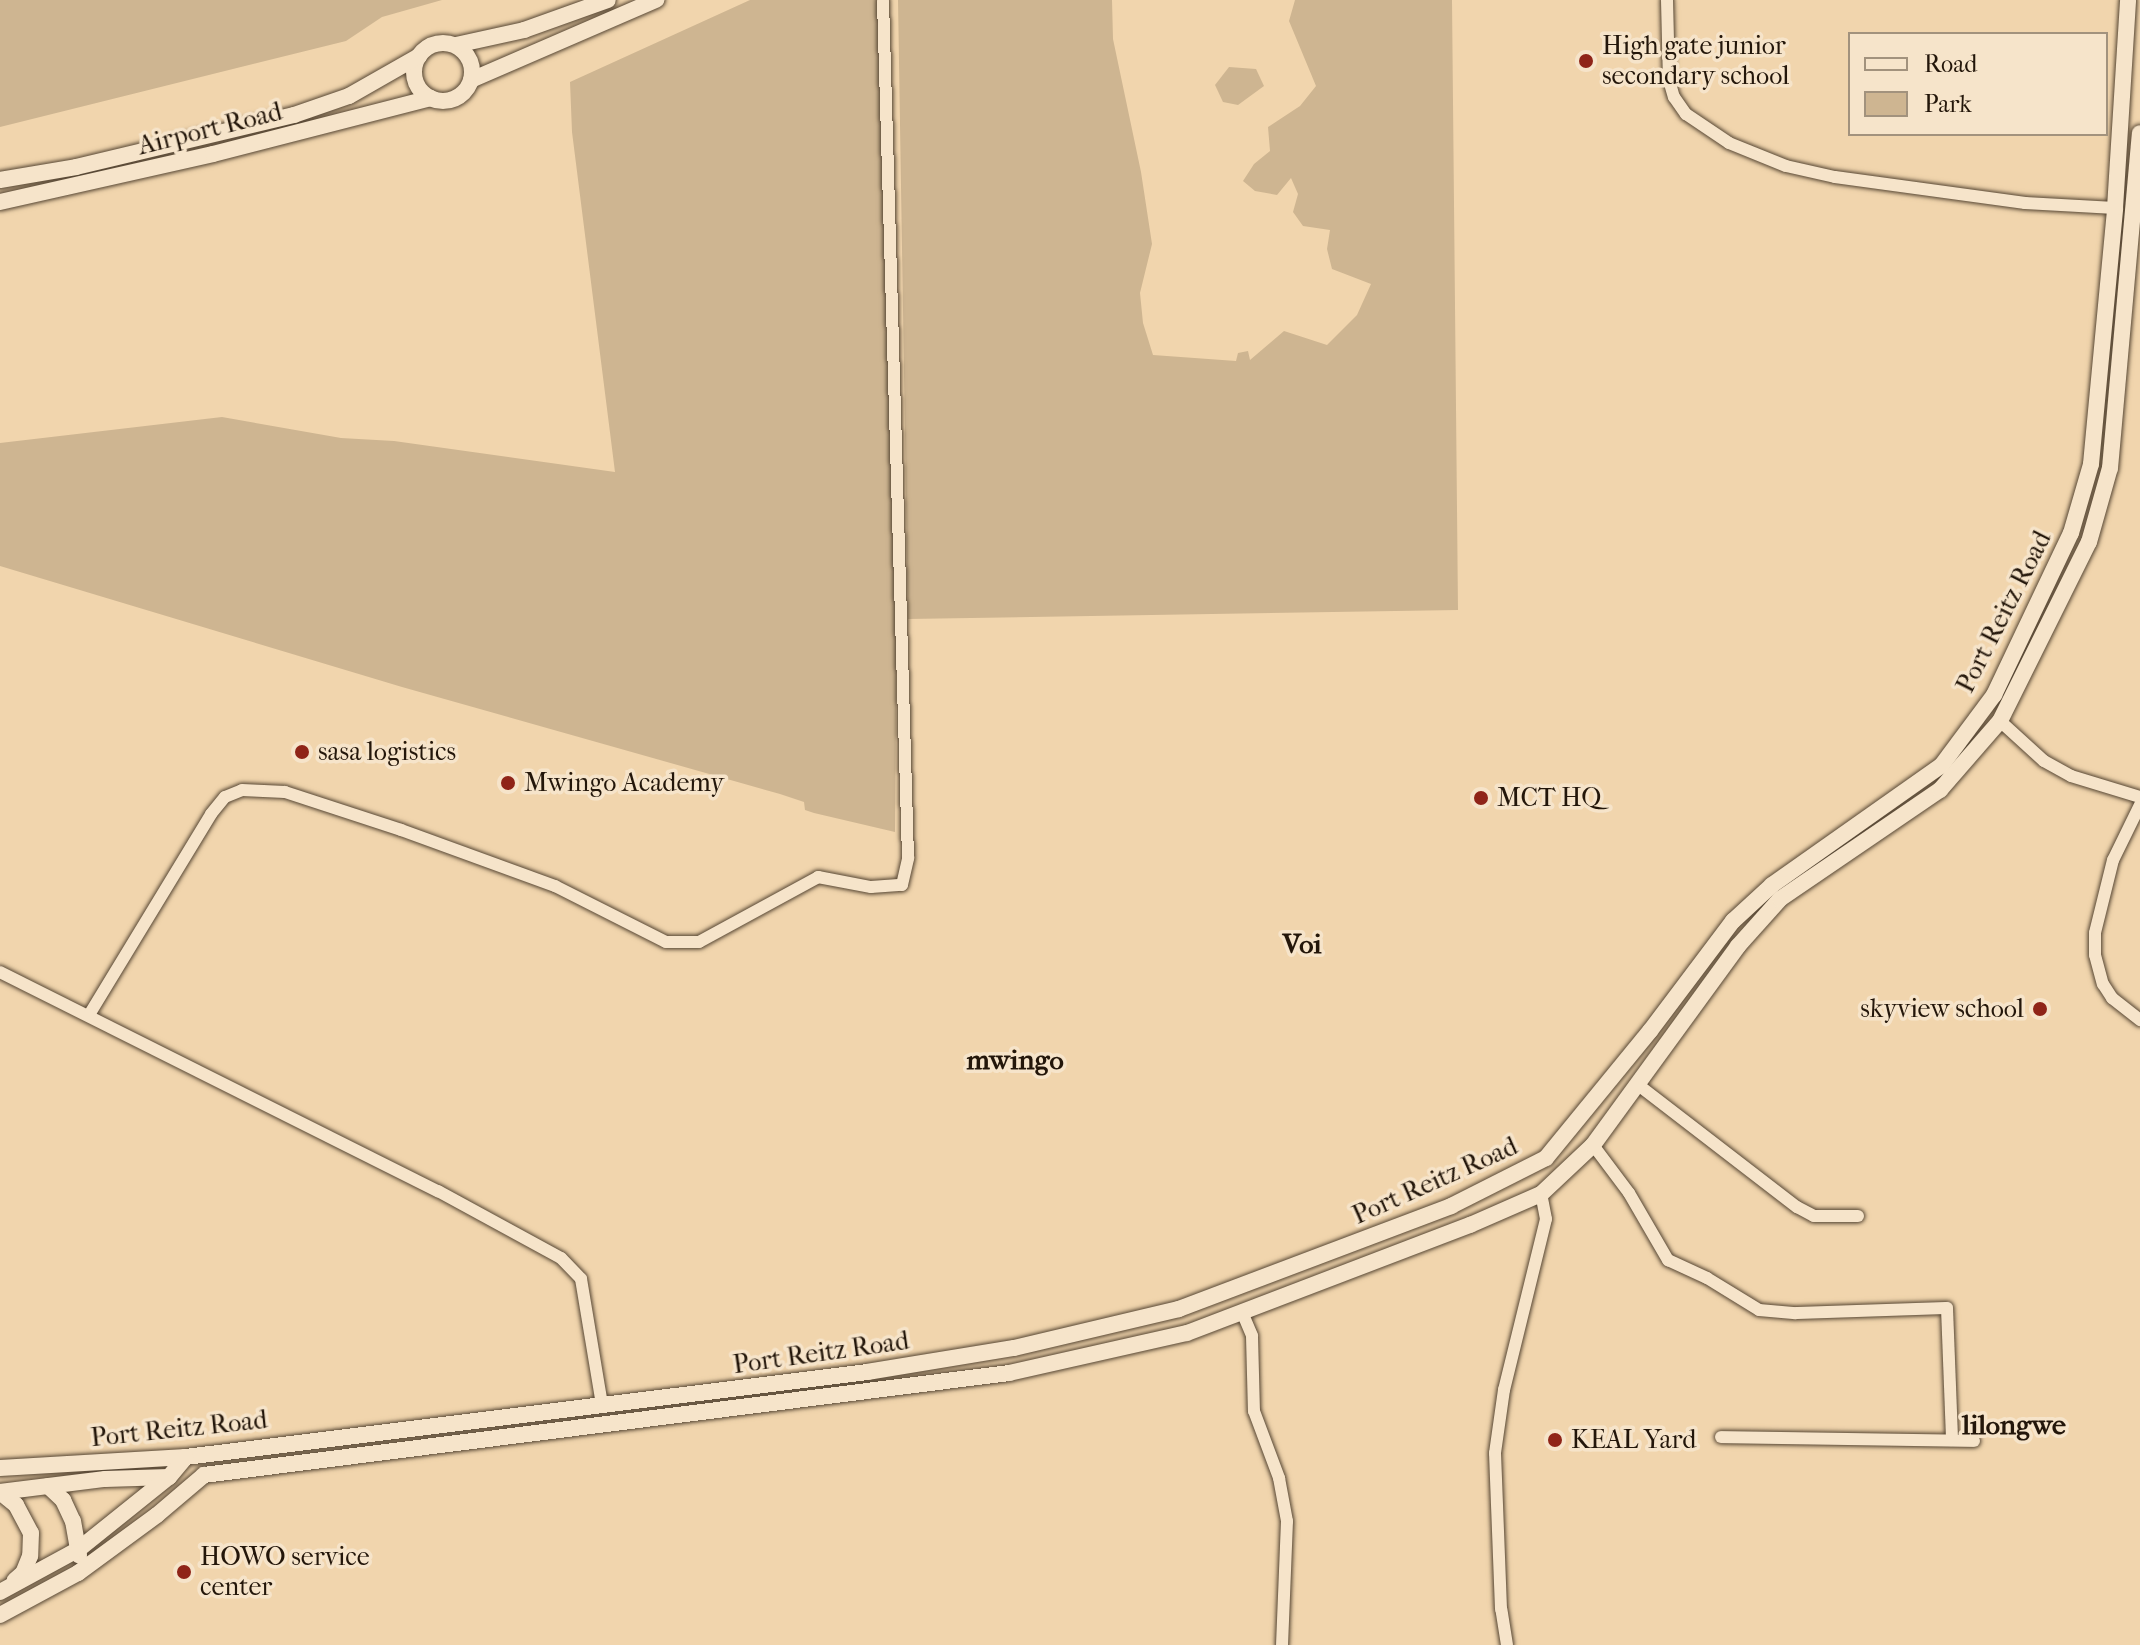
<!DOCTYPE html>
<style>
body{margin:0}
#map{position:relative;width:2140px;height:1645px;overflow:hidden;background:#f1d5ad;font-family:"IM FELL French Canon",serif}
div>[style]{position:absolute}
.green>*{inset:0;background:#ceb591}
.roads{filter:drop-shadow(0 0 2px #564633) drop-shadow(0 0 2px #564633)}
.street>*{height:12px;margin:-6px;padding:0 6px;transform-origin:6px;border-radius:6px;background:#f6e4ca}
.secondary>*{height:16px;margin:-8px;padding:0 8px;transform-origin:8px;border-radius:8px;background:#f6e4ca}
.secondary>.ring{margin:-8px;padding:0;box-sizing:content-box;background:none;border:16px solid #f6e4ca;border-radius:50%}
.dots>*{width:22px;height:22px;translate:-50% -50%;box-sizing:border-box;border:4px solid #f6e4ca;border-radius:50%}
span{translate:-50% -50%;white-space:nowrap;text-align:center;line-height:1.15;-webkit-text-stroke:7px #f6e4ca;paint-order:stroke}
.poi-label{font-size:26px;color:#23160a}
.left{translate:0 -50%;text-align:left}
.right{translate:-100% -50%;text-align:right}
.street-label{font-size:26px;color:#23160a}
.neighbourhood-label{font-size:28px;color:#23160a;font-weight:700}
.legend{position:absolute;left:1848px;top:32px;width:260px;height:104px;box-sizing:border-box;background:#f6e4ca;border:2px solid #a2927d;margin:0;padding:10px 14px;list-style:none;font-size:24px;color:#23160a}
.legend li{display:flex;align-items:center;gap:16px;height:40px}
.legend b{width:40px;border:2px solid #a2927d}
</style>
<div id="map">
<div class="green">
<i style="clip-path:polygon(0 0,442px 0,382px 17px,346px 41px,0 127px)"></i>
<i style="clip-path:polygon(750px 0,879px 0,897px 574px,895px 832px,814px 813px,805px 810px,804px 802px,780px 794px,402px 687px,0 566px,0 443px,222px 417px,341px 438px,394px 441px,615px 472px,572px 132px,570px 82px)"></i>
<i style="clip-path:polygon(898px 0,1112px 0,1113px 39px,1141px 172px,1152px 244px,1140px 293px,1143px 323px,1153px 355px,1236px 361px,1238px 353px,1248px 351px,1250px 360px,1284px 331px,1327px 345px,1357px 315px,1371px 284px,1332px 269px,1327px 249px,1330px 230px,1303px 226px,1293px 212px,1298px 194px,1291px 178px,1277px 195px,1255px 191px,1243px 181px,1254px 164px,1270px 151px,1268px 127px,1300px 106px,1316px 86px,1289px 21px,1295px 0,1452px 0,1458px 610px,908px 619px)"></i>
<i style="clip-path:polygon(1229px 67px,1256px 69px,1264px 86px,1238px 105px,1223px 102px,1215px 85px)"></i>
</div>
<div class="roads">
<div class="street">
<i style="left:1667px;top:0;width:80px;rotate:88.6deg"></i>
<i style="left:1669px;top:80px;width:18px;rotate:74deg"></i>
<i style="left:1674px;top:97px;width:21px;rotate:55deg"></i>
<i style="left:1686px;top:114px;width:52px;rotate:34deg"></i>
<i style="left:1729px;top:143px;width:61px;rotate:22deg"></i>
<i style="left:1786px;top:166px;width:50px;rotate:12.7deg"></i>
<i style="left:1835px;top:177px;width:192px;rotate:7.8deg"></i>
<i style="left:2025px;top:203px;width:90px;rotate:3.2deg"></i>
<i style="left:2000px;top:721px;width:59px;rotate:42.3deg"></i>
<i style="left:2044px;top:761px;width:31px;rotate:29deg"></i>
<i style="left:2071px;top:776px;width:72px;rotate:16.9deg"></i>
<i style="left:2140px;top:805px;width:61px;rotate:116.1deg"></i>
<i style="left:2113px;top:860px;width:75px;rotate:103.9deg"></i>
<i style="left:2095px;top:933px;width:22px;rotate:90deg"></i>
<i style="left:2095px;top:955px;width:30px;rotate:75deg"></i>
<i style="left:2103px;top:984px;width:17px;rotate:57deg"></i>
<i style="left:2112px;top:998px;width:36px;rotate:38deg"></i>
<i style="left:0;top:972px;width:490px;rotate:26.6deg"></i>
<i style="left:438px;top:1191px;width:140px;rotate:28.6deg"></i>
<i style="left:561px;top:1258px;width:29px;rotate:46deg"></i>
<i style="left:581px;top:1279px;width:128px;rotate:80.5deg"></i>
<i style="left:89px;top:1015px;width:235px;rotate:-58.7deg"></i>
<i style="left:211px;top:814px;width:22px;rotate:-51deg"></i>
<i style="left:225px;top:797px;width:18px;rotate:-22deg"></i>
<i style="left:242px;top:790px;width:43px;rotate:2.7deg"></i>
<i style="left:285px;top:792px;width:122px;rotate:18.1deg"></i>
<i style="left:401px;top:830px;width:164px;rotate:20deg"></i>
<i style="left:555px;top:886px;width:124px;rotate:26.8deg"></i>
<i style="left:666px;top:942px;width:33px"></i>
<i style="left:699px;top:942px;width:136px;rotate:-28.6deg"></i>
<i style="left:818px;top:877px;width:54px;rotate:10.7deg"></i>
<i style="left:871px;top:887px;width:31px;rotate:-4deg"></i>
<i style="left:902px;top:885px;width:28px;rotate:-77deg"></i>
<i style="left:908px;top:858px;width:858px;rotate:-91.67deg"></i>
<i style="left:1637px;top:1084px;width:202px;rotate:37.6deg"></i>
<i style="left:1797px;top:1207px;width:19px;rotate:28deg"></i>
<i style="left:1814px;top:1216px;width:44px"></i>
<i style="left:1593px;top:1145px;width:60px;rotate:53.1deg"></i>
<i style="left:1629px;top:1193px;width:78px;rotate:59.8deg"></i>
<i style="left:1668px;top:1260px;width:43px;rotate:24.8deg"></i>
<i style="left:1707px;top:1278px;width:61px;rotate:31.6deg"></i>
<i style="left:1759px;top:1310px;width:37px;rotate:5deg"></i>
<i style="left:1796px;top:1313px;width:151px;rotate:-1.9deg"></i>
<i style="left:1947px;top:1308px;width:132px;rotate:87.8deg"></i>
<i style="left:1242px;top:1312px;width:26px;rotate:67deg"></i>
<i style="left:1252px;top:1336px;width:75px;rotate:88.5deg"></i>
<i style="left:1254px;top:1411px;width:72px;rotate:69.5deg"></i>
<i style="left:1279px;top:1478px;width:44px;rotate:79.5deg"></i>
<i style="left:1287px;top:1521px;width:124px;rotate:92.3deg"></i>
<i style="left:1721px;top:1437px;width:253px;rotate:0.9deg"></i>
<i style="left:1507px;top:1645px;width:36px;rotate:-99deg"></i>
<i style="left:1501px;top:1609px;width:156px;rotate:-92.2deg"></i>
<i style="left:1495px;top:1453px;width:64px;rotate:-81.9deg"></i>
<i style="left:1504px;top:1390px;width:176px;rotate:-76.2deg"></i>
<i style="left:1546px;top:1219px;width:25px;rotate:-101deg"></i>
</div>
<div class="secondary">
<i class="ring" style="left:414px;top:43px;width:42px;height:42px"></i>
<i style="left:456px;top:45px;width:70px;rotate:-12.4deg"></i>
<i style="left:524px;top:30px;width:89px;rotate:-19.7deg"></i>
<i style="left:471px;top:80px;width:202px;rotate:-23.4deg"></i>
<i style="left:0;top:180px;width:77px;rotate:-9.7deg"></i>
<i style="left:76px;top:167px;width:224px;rotate:-13.4deg"></i>
<i style="left:294px;top:115px;width:58px;rotate:-19.1deg"></i>
<i style="left:349px;top:96px;width:81px;rotate:-29.7deg"></i>
<i style="left:0;top:202px;width:218px;rotate:-12.7deg"></i>
<i style="left:213px;top:154px;width:225px;rotate:-14.4deg"></i>
<i style="left:0;top:1468px;width:186px;rotate:-3.4deg"></i>
<i style="left:186px;top:1457px;width:686px;rotate:-7.11deg"></i>
<i style="left:867px;top:1372px;width:149px;rotate:-9.3deg"></i>
<i style="left:1014px;top:1348px;width:170px;rotate:-13.3deg"></i>
<i style="left:1179px;top:1309px;width:291px;rotate:-20.7deg"></i>
<i style="left:1451px;top:1206px;width:106px;rotate:-26.8deg"></i>
<i style="left:1546px;top:1158px;width:164px;rotate:-50.7deg"></i>
<i style="left:1650px;top:1031px;width:138px;rotate:-53deg"></i>
<i style="left:1733px;top:921px;width:53px;rotate:-42.7deg"></i>
<i style="left:1772px;top:885px;width:207px;rotate:-35.2deg"></i>
<i style="left:1941px;top:766px;width:89px;rotate:-53.3deg"></i>
<i style="left:1994px;top:695px;width:179px;rotate:-64.6deg"></i>
<i style="left:2071px;top:533px;width:72px;rotate:-73.8deg"></i>
<i style="left:2091px;top:464px;width:257px;rotate:-84.6deg"></i>
<i style="left:2115px;top:208px;width:208px;rotate:-86.4deg"></i>
<i style="left:48px;top:1486px;width:21px;rotate:43deg"></i>
<i style="left:63px;top:1500px;width:23px;rotate:65deg"></i>
<i style="left:73px;top:1521px;width:35px;rotate:80deg"></i>
<i style="left:0;top:1492px;width:106px;rotate:-7.1deg"></i>
<i style="left:105px;top:1479px;width:64px;rotate:-1.8deg"></i>
<i style="left:0;top:1492px;width:21px;rotate:39deg"></i>
<i style="left:16px;top:1505px;width:32px;rotate:62deg"></i>
<i style="left:31px;top:1533px;width:23px;rotate:92deg"></i>
<i style="left:30px;top:1556px;width:18px;rotate:112deg"></i>
<i style="left:23px;top:1573px;width:11px;rotate:139deg"></i>
<i style="left:0;top:1592px;width:90px;rotate:-28.6deg"></i>
<i style="left:79px;top:1549px;width:115px;rotate:-38.7deg"></i>
<i style="left:169px;top:1477px;width:26px;rotate:-50deg"></i>
<i style="left:0;top:1615px;width:89px;rotate:-28.3deg"></i>
<i style="left:78px;top:1573px;width:98px;rotate:-36.3deg"></i>
<i style="left:157px;top:1515px;width:62px;rotate:-40.4deg"></i>
<i style="left:204px;top:1475px;width:811px;rotate:-7.22deg"></i>
<i style="left:1009px;top:1373px;width:182px;rotate:-12.7deg"></i>
<i style="left:1187px;top:1333px;width:303px;rotate:-20.9deg"></i>
<i style="left:1470px;top:1225px;width:77px;rotate:-23.6deg"></i>
<i style="left:1541px;top:1194px;width:71px;rotate:-43.3deg"></i>
<i style="left:1593px;top:1145px;width:246px;rotate:-53.9deg"></i>
<i style="left:1738px;top:946px;width:63px;rotate:-48.2deg"></i>
<i style="left:1780px;top:899px;width:194px;rotate:-34.3deg"></i>
<i style="left:1940px;top:790px;width:91px;rotate:-49deg"></i>
<i style="left:2000px;top:721px;width:200px;rotate:-63.6deg"></i>
<i style="left:2089px;top:542px;width:77px;rotate:-74.2deg"></i>
<i style="left:2110px;top:468px;width:336px;rotate:-84.9deg"></i>
</div>
</div>
<div class="dots">
<i style="left:1586px;top:61px;background:#8f2418"></i>
<i style="left:302px;top:752px;background:#8f2418"></i>
<i style="left:508px;top:783px;background:#8f2418"></i>
<i style="left:1481px;top:798px;background:#8f2418"></i>
<i style="left:2040px;top:1009px;background:#8f2418"></i>
<i style="left:1555px;top:1440px;background:#8f2418"></i>
<i style="left:184px;top:1572px;background:#8f2418"></i>
</div>
<div class="poi-label">
<span class="left" style="left:1602px;top:61px">High gate junior<br>secondary school</span>
<span class="left" style="left:318px;top:752px">sasa logistics</span>
<span class="left" style="left:524px;top:783px">Mwingo Academy</span>
<span class="left" style="left:1497px;top:798px">MCT HQ</span>
<span class="right" style="left:2024px;top:1009px">skyview school</span>
<span class="left" style="left:1571px;top:1440px">KEAL Yard</span>
<span class="left" style="left:200px;top:1572px">HOWO service<br>center</span>
</div>
<div class="street-label">
<span style="left:210px;top:129px;rotate:-14deg">Airport Road</span>
<span style="left:2004px;top:612px;rotate:-63deg">Port Reitz Road</span>
<span style="left:1435px;top:1181px;rotate:-24deg">Port Reitz Road</span>
<span style="left:821px;top:1353px;rotate:-8deg">Port Reitz Road</span>
<span style="left:179px;top:1429px;rotate:-6deg">Port Reitz Road</span>
</div>
<div class="neighbourhood-label">
<span style="left:1302px;top:944px">Voi</span>
<span style="left:1015px;top:1060px">mwingo</span>
<span style="left:2014px;top:1425px">lilongwe</span>
</div>
<ul class="legend">
<li><b style="height:10px;background:#f6e4ca"></b>Road</li>
<li><b style="height:22px;background:#ceb591"></b>Park</li>
</ul>
</div>
